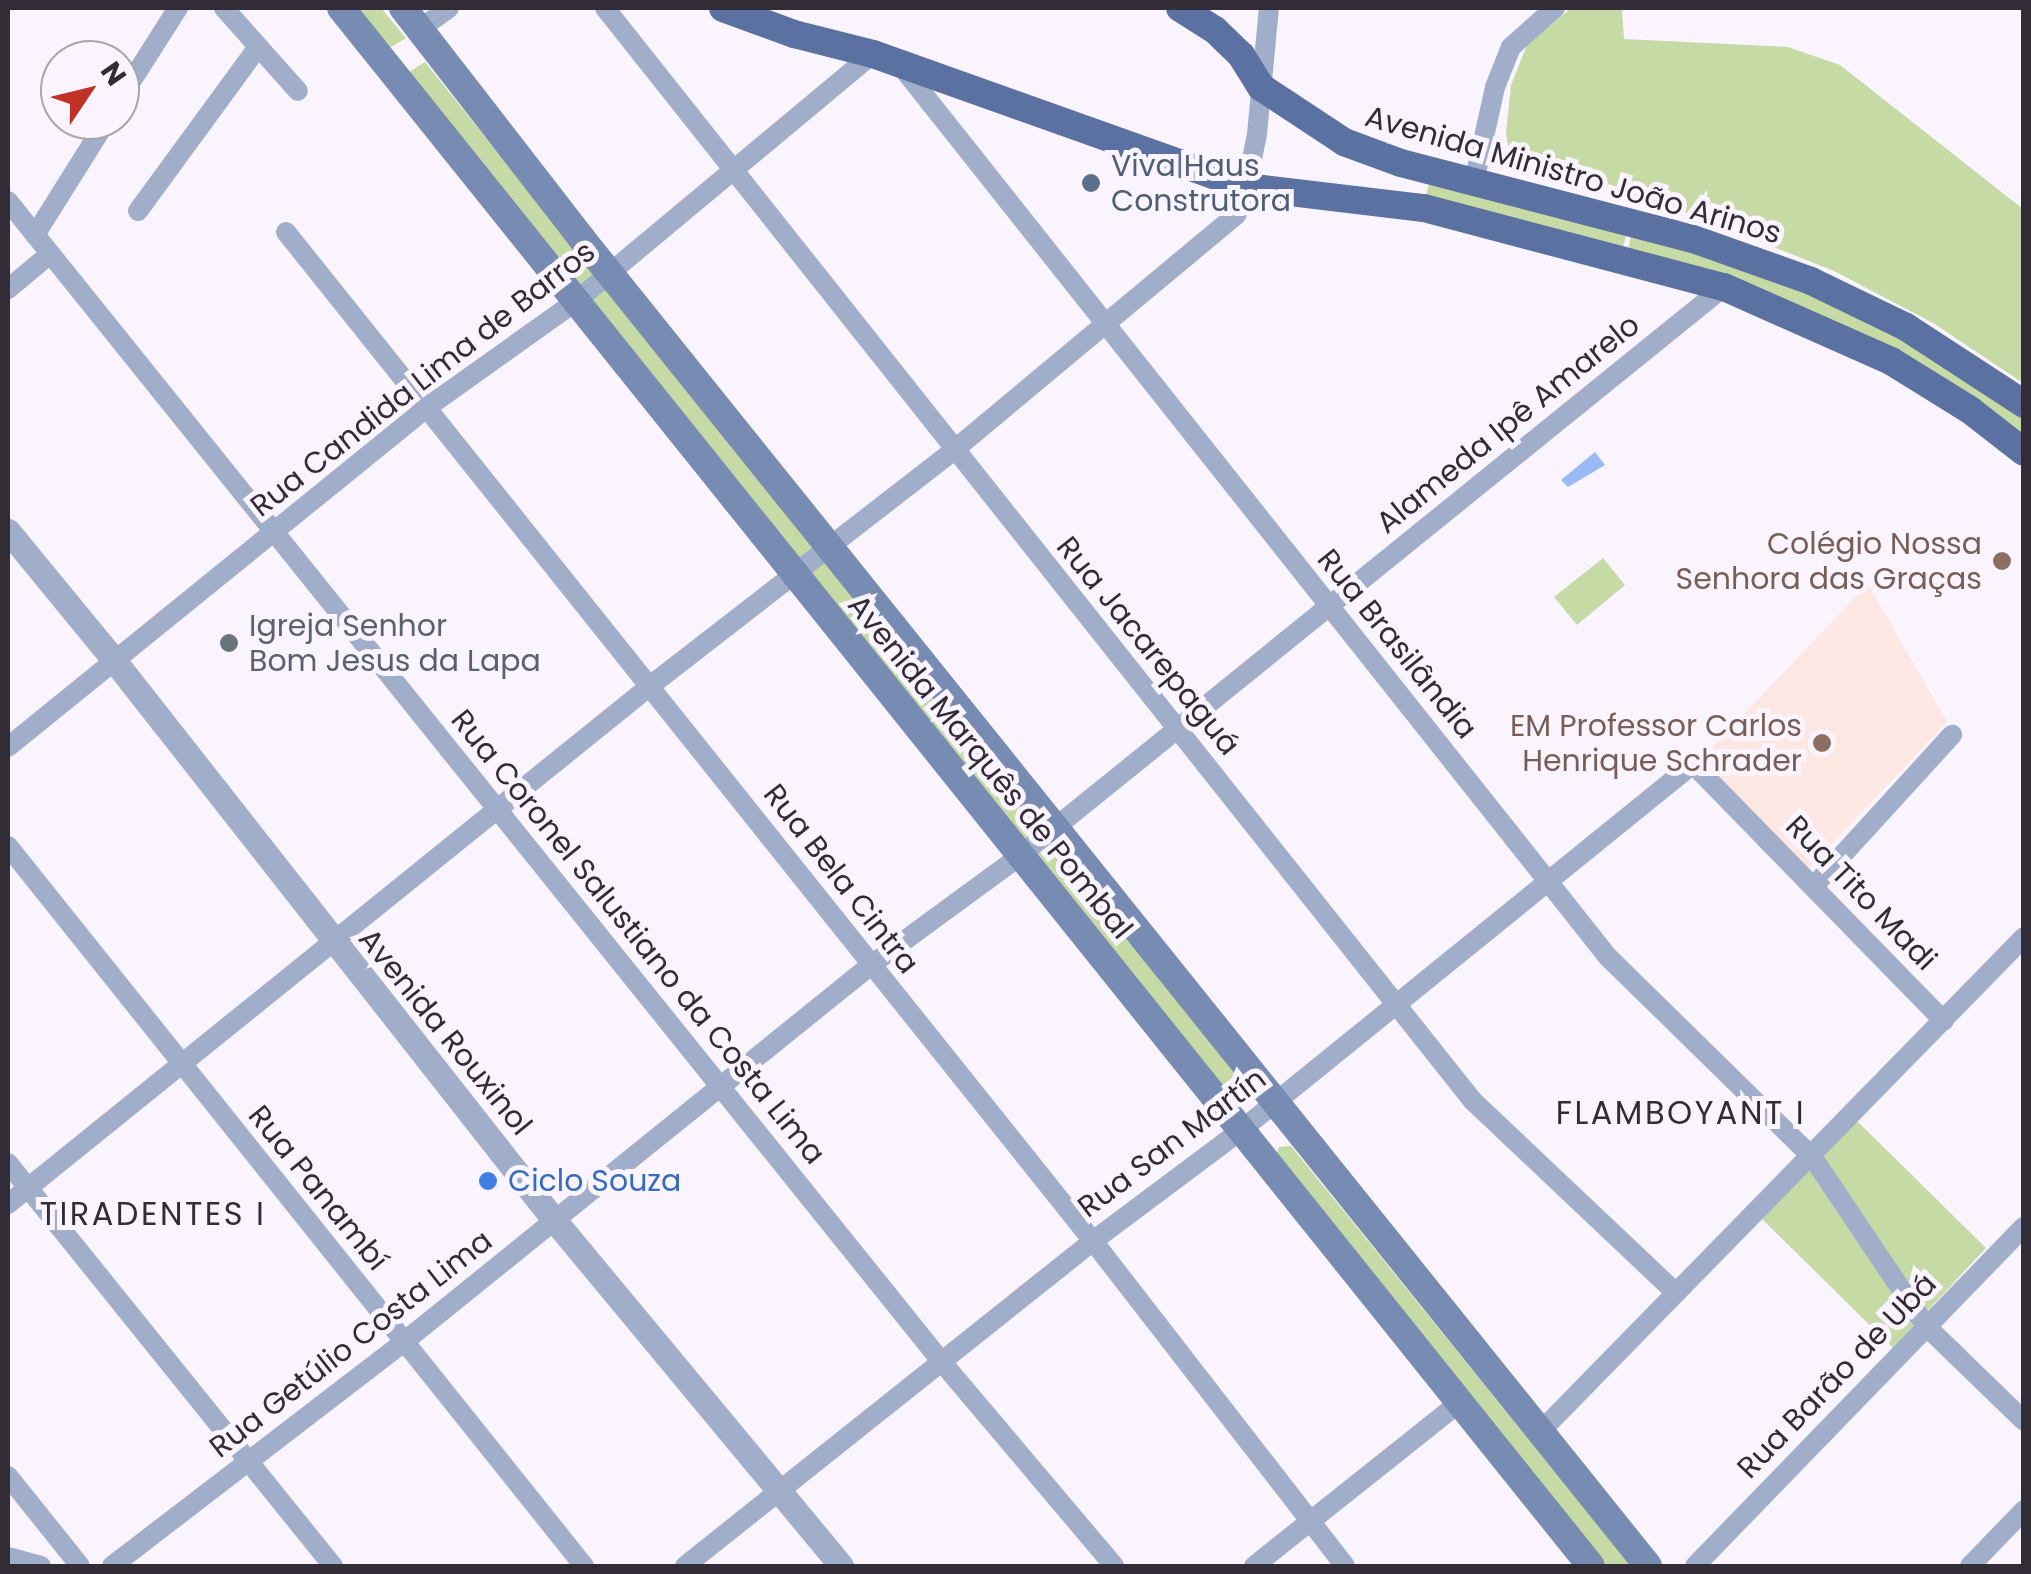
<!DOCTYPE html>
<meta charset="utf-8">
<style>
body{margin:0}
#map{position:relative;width:2031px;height:1574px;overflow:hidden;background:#faf4fe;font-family:Poppins,sans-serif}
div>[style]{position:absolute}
.education>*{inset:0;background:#fde7e3}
.green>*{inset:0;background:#c5daa4}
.water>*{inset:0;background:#99baf7}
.minor>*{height:20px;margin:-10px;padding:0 10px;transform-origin:10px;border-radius:10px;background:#a1aeca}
.tertiary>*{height:25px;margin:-12.5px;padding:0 12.5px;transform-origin:12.5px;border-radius:12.5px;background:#a1aeca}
.secondary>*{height:28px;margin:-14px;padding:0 14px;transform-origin:14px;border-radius:14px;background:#778bb3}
.primary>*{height:28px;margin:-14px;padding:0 14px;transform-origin:14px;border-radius:14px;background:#5a71a1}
.dots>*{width:28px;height:28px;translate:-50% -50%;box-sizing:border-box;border:5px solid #faf4fe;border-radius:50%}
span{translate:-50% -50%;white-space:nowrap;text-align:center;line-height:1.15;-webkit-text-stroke:10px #faf4fe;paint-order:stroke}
.service-label{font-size:30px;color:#4e5e75}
.left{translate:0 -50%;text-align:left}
.street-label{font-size:30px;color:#322c36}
.education-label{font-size:30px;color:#785e54}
.right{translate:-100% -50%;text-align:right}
.worship-label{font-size:30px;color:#5b616d}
.shop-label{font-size:30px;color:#366cbe}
.neighbourhood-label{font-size:32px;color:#322c36;letter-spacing:2.5px}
.frame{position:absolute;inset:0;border:10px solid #322c36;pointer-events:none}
.north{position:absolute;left:40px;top:40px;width:100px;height:100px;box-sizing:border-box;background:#faf4fe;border:2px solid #aaa4ae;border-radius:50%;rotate:55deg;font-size:28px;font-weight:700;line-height:40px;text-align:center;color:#322c36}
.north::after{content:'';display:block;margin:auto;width:35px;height:45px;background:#bf3225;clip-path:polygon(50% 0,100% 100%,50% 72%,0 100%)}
</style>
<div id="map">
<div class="education">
<i style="clip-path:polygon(1868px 584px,1947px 722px,1806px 871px,1696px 764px)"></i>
</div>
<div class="green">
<i style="clip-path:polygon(354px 8px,381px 8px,406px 38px,388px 49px)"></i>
<i style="clip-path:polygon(1571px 8px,1622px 8px,1624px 39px,1788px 47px,1840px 65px,2023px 209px,2023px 383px,1933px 323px,1834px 271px,1685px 212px,1632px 203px,1628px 192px,1519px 162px,1509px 151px,1506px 133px,1511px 85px,1527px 45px)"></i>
<i style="clip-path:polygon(425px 62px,1235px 1074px,1230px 1087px,1217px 1087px,406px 74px)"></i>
<i style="clip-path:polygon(1431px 177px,1629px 226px,1621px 254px,1424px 202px)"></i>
<i style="clip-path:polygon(1633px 226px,1764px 265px,2023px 407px,2023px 444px,1967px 401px,1627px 255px)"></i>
<i style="clip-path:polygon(1603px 558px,1625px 585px,1577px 625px,1554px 597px)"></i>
<i style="clip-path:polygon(1853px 1117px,1986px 1248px,1893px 1348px,1759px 1216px)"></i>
<i style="clip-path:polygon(1291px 1146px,1631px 1566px,1601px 1566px,1275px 1158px,1279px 1147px)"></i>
</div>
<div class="water">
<i style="clip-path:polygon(1595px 452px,1605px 465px,1568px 487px,1561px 480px)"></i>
</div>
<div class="minor">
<i style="left:224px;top:8px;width:111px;rotate:48.3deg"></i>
<i style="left:605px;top:8px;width:1396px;rotate:51.55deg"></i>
<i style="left:1473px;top:1101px;width:279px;rotate:43.4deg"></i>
<i style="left:420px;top:29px;width:36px;rotate:-36deg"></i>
<i style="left:901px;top:66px;width:1137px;rotate:51.57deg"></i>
<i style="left:1608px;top:957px;width:287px;rotate:44.4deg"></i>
<i style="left:1813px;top:1158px;width:202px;rotate:56.1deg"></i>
<i style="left:1926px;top:1326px;width:136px;rotate:44.1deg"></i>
<i style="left:120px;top:99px;width:108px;rotate:-57.5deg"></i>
<i style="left:1474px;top:182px;width:97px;rotate:-77.5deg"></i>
<i style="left:1495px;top:87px;width:43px;rotate:-68.2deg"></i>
<i style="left:1511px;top:47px;width:59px;rotate:-41.6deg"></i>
<i style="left:8px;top:201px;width:1489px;rotate:51.19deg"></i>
<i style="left:941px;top:1361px;width:268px;rotate:49.8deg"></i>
<i style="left:138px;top:211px;width:203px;rotate:-53.8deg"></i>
<i style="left:286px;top:232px;width:1292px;rotate:51.35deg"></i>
<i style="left:1093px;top:1241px;width:411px;rotate:52.2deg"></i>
<i style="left:35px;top:235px;width:136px;rotate:-57.9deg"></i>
<i style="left:8px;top:289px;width:55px;rotate:-39.8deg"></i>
<i style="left:8px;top:747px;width:542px;rotate:-39.01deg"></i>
<i style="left:429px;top:406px;width:179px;rotate:-35.5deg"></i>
<i style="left:575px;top:302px;width:388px;rotate:-39.8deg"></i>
<i style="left:8px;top:846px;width:922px;rotate:51.34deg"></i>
<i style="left:1814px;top:886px;width:205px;rotate:-47.6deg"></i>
<i style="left:8px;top:1163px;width:518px;rotate:51.12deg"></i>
<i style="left:8px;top:1204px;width:825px;rotate:-38.9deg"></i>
<i style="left:650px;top:686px;width:385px;rotate:-37.8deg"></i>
<i style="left:954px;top:450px;width:367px;rotate:-39.8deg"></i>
<i style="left:1236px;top:215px;width:14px;rotate:-60deg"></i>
<i style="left:1243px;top:203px;width:70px;rotate:-78.5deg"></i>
<i style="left:1257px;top:134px;width:127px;rotate:-84.6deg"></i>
<i style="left:1540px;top:1432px;width:692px;rotate:-45.64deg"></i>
<i style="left:8px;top:1476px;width:115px;rotate:51.3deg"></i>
<i style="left:8px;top:1557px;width:34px;rotate:15deg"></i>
<i style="left:112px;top:1566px;width:369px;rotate:-37.5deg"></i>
<i style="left:405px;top:1341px;width:599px;rotate:-38.9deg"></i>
<i style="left:871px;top:965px;width:185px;rotate:-36.2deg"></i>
<i style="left:1020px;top:856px;width:905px;rotate:-38.95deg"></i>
<i style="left:685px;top:1566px;width:522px;rotate:-38.54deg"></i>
<i style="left:1093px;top:1241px;width:184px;rotate:-36.8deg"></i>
<i style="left:1240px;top:1131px;width:583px;rotate:-39.01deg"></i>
<i style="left:1693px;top:764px;width:359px;rotate:45.7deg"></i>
<i style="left:1254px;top:1566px;width:262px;rotate:-38.5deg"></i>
<i style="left:1695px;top:1566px;width:472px;rotate:-45.9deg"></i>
<i style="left:1970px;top:1566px;width:78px;rotate:-46deg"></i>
</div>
<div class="tertiary">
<i style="left:8px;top:531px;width:166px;rotate:50.6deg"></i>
<i style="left:113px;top:659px;width:715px;rotate:51.82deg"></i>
<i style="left:555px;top:1221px;width:448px;rotate:50.3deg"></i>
</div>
<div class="secondary">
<i style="left:341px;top:8px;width:1997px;rotate:51.26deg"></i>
<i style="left:403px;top:8px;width:292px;rotate:52.2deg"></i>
<i style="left:582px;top:239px;width:1702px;rotate:51.22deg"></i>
</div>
<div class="primary">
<i style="left:723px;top:8px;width:76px;rotate:20.1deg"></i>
<i style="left:794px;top:34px;width:81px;rotate:14.2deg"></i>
<i style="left:873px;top:54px;width:397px;rotate:19.6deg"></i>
<i style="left:1247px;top:187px;width:178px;rotate:6.8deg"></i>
<i style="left:1424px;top:208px;width:310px;rotate:14.8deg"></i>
<i style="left:1724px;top:287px;width:183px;rotate:23.9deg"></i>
<i style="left:1891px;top:361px;width:93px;rotate:31.8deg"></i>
<i style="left:1970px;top:410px;width:68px;rotate:37.9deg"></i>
<i style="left:1180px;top:8px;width:41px;rotate:32.2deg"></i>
<i style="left:1215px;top:30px;width:36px;rotate:44deg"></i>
<i style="left:1241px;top:55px;width:38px;rotate:58deg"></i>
<i style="left:1261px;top:87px;width:100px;rotate:33.5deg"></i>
<i style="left:1344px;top:142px;width:61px;rotate:20.2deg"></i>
<i style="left:1401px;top:163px;width:305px;rotate:14.6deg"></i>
<i style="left:1696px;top:240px;width:122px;rotate:19.6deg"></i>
<i style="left:1811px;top:281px;width:106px;rotate:25.8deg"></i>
<i style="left:1906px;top:327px;width:141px;rotate:33.1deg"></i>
</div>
<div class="dots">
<i style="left:1091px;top:183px;background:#5c6f8a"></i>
<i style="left:2002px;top:561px;background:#8d6e63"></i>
<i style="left:229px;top:643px;background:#6b7280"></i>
<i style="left:1822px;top:743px;background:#8d6e63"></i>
<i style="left:488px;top:1181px;background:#3f7fe0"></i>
</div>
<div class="service-label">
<span class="left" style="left:1111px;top:183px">Viva Haus<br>Construtora</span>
</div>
<div class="street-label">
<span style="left:1573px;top:175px;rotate:16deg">Avenida Ministro João Arinos</span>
<span style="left:423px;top:379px;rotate:-38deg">Rua Candida Lima de Barros</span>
<span style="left:1508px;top:424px;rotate:-39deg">Alameda Ipê Amarelo</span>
<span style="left:1397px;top:644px;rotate:51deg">Rua Brasilândia</span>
<span style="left:1148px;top:646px;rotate:51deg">Rua Jacarepaguá</span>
<span style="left:990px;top:767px;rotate:51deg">Avenida Marquês de Pombal</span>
<span style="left:841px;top:879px;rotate:52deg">Rua Bela Cintra</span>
<span style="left:1861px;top:893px;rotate:46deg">Rua Tito Madi</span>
<span style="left:638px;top:937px;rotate:51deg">Rua Coronel Salustiano da Costa Lima</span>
<span style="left:445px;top:1032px;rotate:51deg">Avenida Rouxinol</span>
<span style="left:1172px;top:1143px;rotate:-37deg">Rua San Martín</span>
<span style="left:318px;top:1188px;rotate:51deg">Rua Panambí</span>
<span style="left:351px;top:1344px;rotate:-38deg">Rua Getúlio Costa Lima</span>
<span style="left:1837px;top:1376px;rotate:-46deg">Rua Barão de Ubá</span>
</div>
<div class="education-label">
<span class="right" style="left:1982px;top:561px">Colégio Nossa<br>Senhora das Graças</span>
<span class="right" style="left:1802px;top:743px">EM Professor Carlos<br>Henrique Schrader</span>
</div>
<div class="worship-label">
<span class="left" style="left:249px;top:643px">Igreja Senhor<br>Bom Jesus da Lapa</span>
</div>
<div class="shop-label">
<span class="left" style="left:508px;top:1181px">Ciclo Souza</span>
</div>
<div class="neighbourhood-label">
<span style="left:1681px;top:1113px">FLAMBOYANT I</span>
<span style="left:153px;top:1214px">TIRADENTES I</span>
</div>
<div class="frame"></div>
<div class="north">N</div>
</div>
